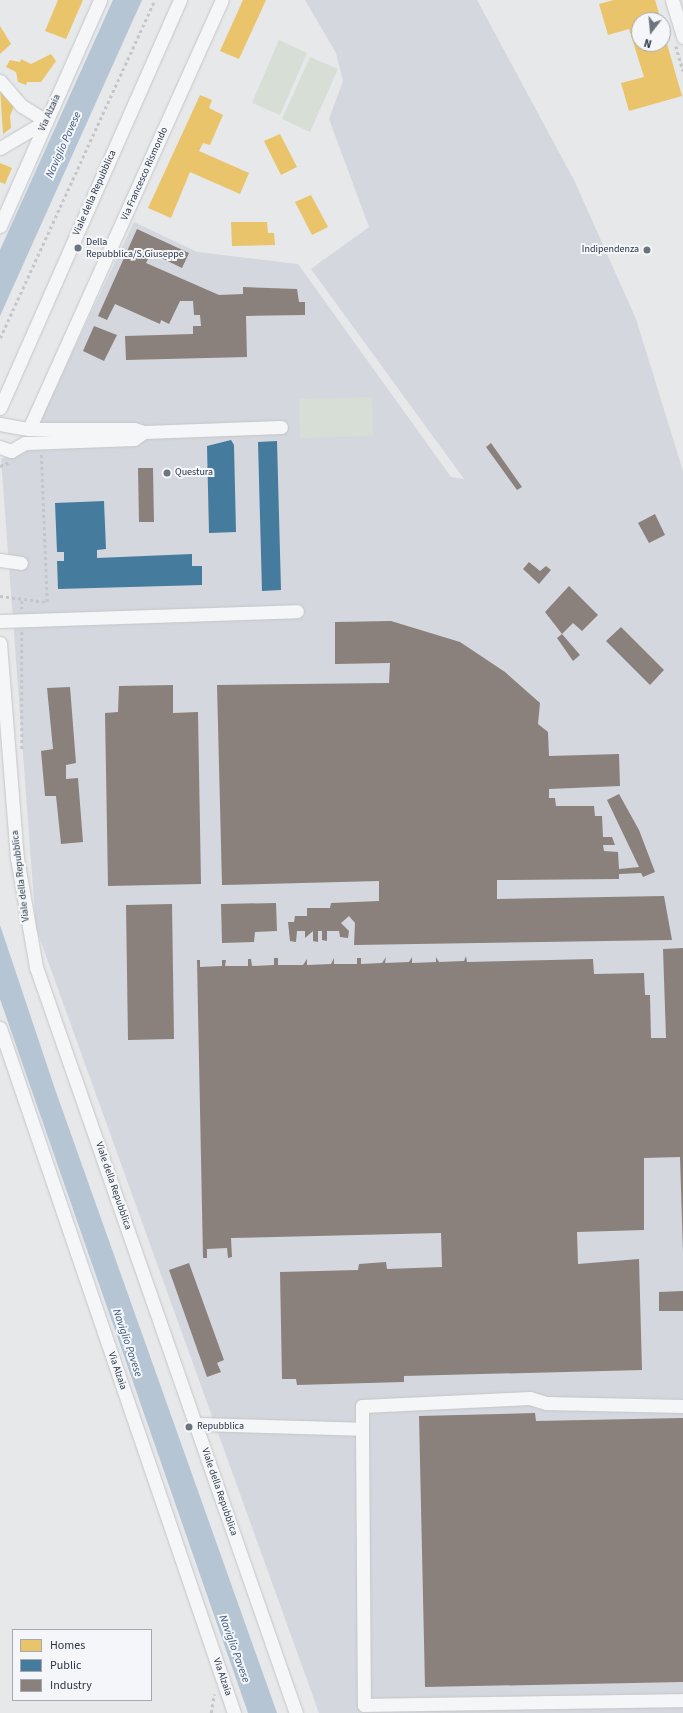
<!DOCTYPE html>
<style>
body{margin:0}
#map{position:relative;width:683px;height:1713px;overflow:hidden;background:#e6e8ea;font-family:"Source Sans 3",sans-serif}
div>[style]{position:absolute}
.built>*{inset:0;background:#d4d7dd}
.green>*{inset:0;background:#d7ded6}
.water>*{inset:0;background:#b5c5d4}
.homes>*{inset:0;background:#e9c46a}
.public>*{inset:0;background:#457b9d}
.industry>*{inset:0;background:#8a817c}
.path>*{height:2.5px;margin-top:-1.25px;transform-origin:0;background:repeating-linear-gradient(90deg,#c5c6ca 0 3px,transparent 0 6px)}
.roads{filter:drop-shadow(0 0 1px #c4c6c8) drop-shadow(0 0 1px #c4c6c8)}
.minor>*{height:13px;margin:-6.5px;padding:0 6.5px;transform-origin:6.5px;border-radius:6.5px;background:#f5f6f7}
.dots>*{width:11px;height:11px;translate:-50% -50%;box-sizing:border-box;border:2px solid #f4f6f9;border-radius:50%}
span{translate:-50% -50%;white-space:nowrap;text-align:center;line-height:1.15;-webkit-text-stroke:4px #f4f6f9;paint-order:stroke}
.street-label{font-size:10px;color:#2b3544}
.poi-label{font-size:10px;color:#2b3544}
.left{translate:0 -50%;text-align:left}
.right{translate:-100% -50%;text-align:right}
.water-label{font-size:11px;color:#365578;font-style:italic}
.legend{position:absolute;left:12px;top:1629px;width:140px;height:72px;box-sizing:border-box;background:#f4f6f9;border:1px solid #a4a9b1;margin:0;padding:5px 7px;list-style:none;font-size:12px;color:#2b3544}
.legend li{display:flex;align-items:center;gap:8px;height:20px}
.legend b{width:20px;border:1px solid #a4a9b1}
.north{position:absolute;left:631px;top:12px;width:40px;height:40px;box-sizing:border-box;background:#f4f6f9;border:1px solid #a4a9b1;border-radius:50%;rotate:196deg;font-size:11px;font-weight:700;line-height:16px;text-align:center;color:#2b3544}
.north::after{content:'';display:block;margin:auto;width:14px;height:18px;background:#6c747e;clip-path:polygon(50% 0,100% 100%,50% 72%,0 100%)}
</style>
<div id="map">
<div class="built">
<i style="clip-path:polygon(305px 0,477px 0,575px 182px,636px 319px,683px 471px,683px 1713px,319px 1713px,36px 928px,1px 459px,27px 448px,134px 222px,197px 252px,298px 264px,451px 477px,464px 479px,311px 269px,369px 227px,329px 119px,343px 81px,336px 53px)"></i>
</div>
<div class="green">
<i style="clip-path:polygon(279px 40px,307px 53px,280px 115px,252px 103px)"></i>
<i style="clip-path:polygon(310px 57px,338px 69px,310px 132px,282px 119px)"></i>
<i style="clip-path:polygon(372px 397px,373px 436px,300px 438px,299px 399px)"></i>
</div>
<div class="water">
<i style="clip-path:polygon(113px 0,142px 0,0 316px,0 250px)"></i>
<i style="clip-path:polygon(0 925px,56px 1092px,277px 1713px,248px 1713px,0 999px)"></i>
</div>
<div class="homes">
<i style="clip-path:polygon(58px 0,83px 0,66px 39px,45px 31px)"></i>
<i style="clip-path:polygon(243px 0,266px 0,239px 59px,220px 51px)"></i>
<i style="clip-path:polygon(614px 0,655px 0,661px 20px,639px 20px,639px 44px,663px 44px,663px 30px,682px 96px,629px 111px,621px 83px,644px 77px,629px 29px,608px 35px,599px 4px)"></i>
<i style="clip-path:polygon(0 26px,11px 44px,0 54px)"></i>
<i style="clip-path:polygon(51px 54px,56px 61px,41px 82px,27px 82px,26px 85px,18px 82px,16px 72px,6px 67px,10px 60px,20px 62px,21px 59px,31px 64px)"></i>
<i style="clip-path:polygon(0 88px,14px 106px,10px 116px,11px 128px,3px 134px)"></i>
<i style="clip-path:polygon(200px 95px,212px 100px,209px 108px,223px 115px,210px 145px,203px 143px,199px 151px,249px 173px,240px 194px,190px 172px,171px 218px,148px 208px)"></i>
<i style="clip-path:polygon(280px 134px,297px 167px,281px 175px,264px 141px)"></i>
<i style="clip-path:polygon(0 163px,12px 168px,5px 184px,0 182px)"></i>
<i style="clip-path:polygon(311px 195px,328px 227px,312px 235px,295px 202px)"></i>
<i style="clip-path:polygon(231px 222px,267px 222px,268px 233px,274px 233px,275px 245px,232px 246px)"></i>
</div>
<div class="public">
<i style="clip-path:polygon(231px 440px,234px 445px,236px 532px,209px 533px,207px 446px)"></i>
<i style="clip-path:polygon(277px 441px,281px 590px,262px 591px,258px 442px)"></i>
<i style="clip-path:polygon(104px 501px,106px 549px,97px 550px,97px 558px,192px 554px,192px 566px,202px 566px,202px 585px,58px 589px,57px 561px,64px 561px,64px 552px,57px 552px,55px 503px)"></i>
</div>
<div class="industry">
<i style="clip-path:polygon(137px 229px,189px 253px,182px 268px,151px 253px,146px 263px,219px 295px,243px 294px,243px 287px,297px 289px,299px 302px,305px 302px,305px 315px,246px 316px,247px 357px,126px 360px,125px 336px,193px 334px,193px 326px,201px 326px,200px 315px,194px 315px,193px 301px,180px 301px,169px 324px,161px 320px,160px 324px,115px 304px,107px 320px,98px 316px)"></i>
<i style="clip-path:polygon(94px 326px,117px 335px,104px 361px,83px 351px)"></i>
<i style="clip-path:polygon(491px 443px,522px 487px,517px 490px,486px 447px)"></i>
<i style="clip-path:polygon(138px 468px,153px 468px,154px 522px,139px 522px)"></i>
<i style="clip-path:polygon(655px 514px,665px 535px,649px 543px,638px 523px)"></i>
<i style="clip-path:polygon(529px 562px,540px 571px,546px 566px,551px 570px,539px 584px,523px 569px)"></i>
<i style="clip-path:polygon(569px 586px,598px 615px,582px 631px,573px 623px,562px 634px,545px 612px)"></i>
<i style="clip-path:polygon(391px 621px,460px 642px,505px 672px,540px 703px,538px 724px,548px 732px,549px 756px,619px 754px,620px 786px,549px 789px,549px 798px,555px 798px,556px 806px,594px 806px,595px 816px,602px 816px,603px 837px,612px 837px,615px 845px,603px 845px,604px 851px,618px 852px,619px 869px,639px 867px,607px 800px,619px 794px,639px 830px,655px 872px,643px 877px,641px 873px,619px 874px,619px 879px,497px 880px,497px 899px,664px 896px,672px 940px,354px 945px,355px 923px,349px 916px,341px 923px,349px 931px,348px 938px,340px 937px,339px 931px,327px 931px,327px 941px,322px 940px,322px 931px,318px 931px,318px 942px,313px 941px,313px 931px,305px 938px,305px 931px,297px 931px,296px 942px,290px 941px,288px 922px,294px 922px,295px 916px,307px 916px,307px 908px,330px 908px,331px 903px,379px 901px,379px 881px,222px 885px,217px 685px,389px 683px,390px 663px,335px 664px,335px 622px)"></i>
<i style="clip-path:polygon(621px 627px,664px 670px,650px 685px,606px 641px)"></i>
<i style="clip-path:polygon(562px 634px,580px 655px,573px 661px,557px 638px)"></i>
<i style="clip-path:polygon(173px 685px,173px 713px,198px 712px,201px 884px,108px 886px,105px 713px,118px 712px,119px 686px)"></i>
<i style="clip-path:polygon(70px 687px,76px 763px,66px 765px,66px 779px,78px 778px,83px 842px,61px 844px,56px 796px,45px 796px,41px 751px,53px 749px,47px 688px)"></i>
<i style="clip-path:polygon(276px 903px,277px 931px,255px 932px,254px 942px,222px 943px,221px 904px)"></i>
<i style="clip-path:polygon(172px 904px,174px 1039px,128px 1040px,126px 905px)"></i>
<i style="clip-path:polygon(683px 948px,683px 1253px,680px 1157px,644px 1158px,644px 1230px,577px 1232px,578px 1264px,639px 1259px,642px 1370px,404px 1376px,404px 1382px,297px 1385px,296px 1379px,282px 1379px,280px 1272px,358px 1270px,359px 1264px,386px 1262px,387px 1269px,442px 1267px,441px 1233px,231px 1238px,232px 1257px,228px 1258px,227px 1248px,207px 1249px,207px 1258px,203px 1258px,197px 960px,200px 960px,200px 967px,222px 966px,222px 960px,226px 960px,225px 966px,248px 966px,248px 959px,251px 959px,252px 966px,274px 965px,274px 958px,278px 958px,278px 965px,303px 965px,307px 959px,307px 965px,331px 964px,334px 958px,334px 964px,357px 964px,357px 958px,361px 958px,361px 964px,382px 963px,386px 957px,385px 963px,409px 962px,412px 957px,412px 963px,436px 962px,436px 957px,439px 962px,464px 961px,466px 956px,467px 962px,593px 959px,594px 974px,644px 973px,645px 995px,650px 995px,651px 1038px,666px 1038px,663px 949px)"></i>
<i style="clip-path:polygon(189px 1263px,224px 1360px,217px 1363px,221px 1372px,207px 1377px,169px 1270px)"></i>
<i style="clip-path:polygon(683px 1291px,683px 1311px,659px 1311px,659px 1292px)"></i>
<i style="clip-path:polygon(535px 1413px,536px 1421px,683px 1418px,683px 1682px,425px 1687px,419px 1416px)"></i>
</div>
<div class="path">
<i style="left:676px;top:46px;width:26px;rotate:74deg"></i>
<i style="left:0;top:338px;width:372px;rotate:-65.4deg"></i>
<i style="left:0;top:466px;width:9px;rotate:-21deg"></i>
<i style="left:0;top:596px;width:47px;rotate:7.3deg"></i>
<i style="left:47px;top:602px;width:148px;rotate:-92.3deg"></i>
<i style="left:22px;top:601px;width:8px;rotate:90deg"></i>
<i style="left:22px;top:632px;width:117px;rotate:90deg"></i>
<i style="left:211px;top:1713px;width:19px;rotate:-81deg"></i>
</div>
<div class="roads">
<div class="minor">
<i style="left:672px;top:0;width:39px;rotate:73deg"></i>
<i style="left:0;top:81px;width:33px;rotate:49deg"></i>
<i style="left:22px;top:106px;width:28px;rotate:32deg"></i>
<i style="left:0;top:148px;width:53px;rotate:-30.4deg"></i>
<i style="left:0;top:226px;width:247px;rotate:-66.1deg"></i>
<i style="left:0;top:408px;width:446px;rotate:-66.2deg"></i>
<i style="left:0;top:424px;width:29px;rotate:10deg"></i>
<i style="left:29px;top:429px;width:470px;rotate:-65.8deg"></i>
<i style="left:29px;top:429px;width:105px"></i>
<i style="left:134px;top:429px;width:10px;rotate:17deg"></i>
<i style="left:144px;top:432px;width:137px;rotate:-2.1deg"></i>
<i style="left:0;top:447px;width:12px;rotate:20deg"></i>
<i style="left:11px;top:451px;width:16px;rotate:-30deg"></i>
<i style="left:25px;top:443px;width:109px;rotate:-2.1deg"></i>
<i style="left:134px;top:439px;width:12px;rotate:-35deg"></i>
<i style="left:0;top:560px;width:21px;rotate:8deg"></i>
<i style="left:0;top:621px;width:297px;rotate:-1.9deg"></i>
<i style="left:0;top:643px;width:216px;rotate:85.5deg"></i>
<i style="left:17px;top:858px;width:111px;rotate:80.1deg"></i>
<i style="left:36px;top:967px;width:790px;rotate:70.79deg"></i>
<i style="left:0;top:1028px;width:724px;rotate:71.14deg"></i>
<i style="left:683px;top:1406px;width:137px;rotate:-178.7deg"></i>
<i style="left:546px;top:1403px;width:17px;rotate:-163deg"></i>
<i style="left:530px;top:1398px;width:168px;rotate:177.3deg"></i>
<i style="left:362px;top:1406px;width:23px;rotate:90deg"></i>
<i style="left:362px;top:1429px;width:276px;rotate:89.6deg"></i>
<i style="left:364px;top:1705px;width:319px;rotate:-0.9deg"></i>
<i style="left:196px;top:1424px;width:166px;rotate:1.7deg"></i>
</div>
</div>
<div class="dots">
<i style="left:78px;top:248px;background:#6c747e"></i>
<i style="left:647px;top:250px;background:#6c747e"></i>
<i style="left:167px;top:473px;background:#6c747e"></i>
<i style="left:189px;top:1427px;background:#6c747e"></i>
</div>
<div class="street-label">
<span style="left:50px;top:113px;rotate:-66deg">Via Alzaia</span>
<span style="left:145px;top:174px;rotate:-66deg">Via Francesco Rismondo</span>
<span style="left:95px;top:193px;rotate:-66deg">Viale della Repubblica</span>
<span style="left:21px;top:876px;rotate:-97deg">Viale della Repubblica</span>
<span style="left:113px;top:1186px;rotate:71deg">Viale della Repubblica</span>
<span style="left:117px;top:1371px;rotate:71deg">Via Alzaia</span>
<span style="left:219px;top:1492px;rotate:71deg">Viale della Repubblica</span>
<span style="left:222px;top:1677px;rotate:71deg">Via Alzaia</span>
</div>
<div class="poi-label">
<span class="left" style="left:86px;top:248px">Della<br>Repubblica/S.Giuseppe</span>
<span class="right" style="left:639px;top:250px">Indipendenza</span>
<span class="left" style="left:175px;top:473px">Questura</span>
<span class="left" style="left:197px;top:1427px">Repubblica</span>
</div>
<div class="water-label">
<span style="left:64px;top:145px;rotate:-66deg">Naviglio Pavese</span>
<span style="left:127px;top:1343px;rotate:71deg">Naviglio Pavese</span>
<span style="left:234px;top:1649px;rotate:70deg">Naviglio Pavese</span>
</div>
<ul class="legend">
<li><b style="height:11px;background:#e9c46a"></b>Homes</li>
<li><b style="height:11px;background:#457b9d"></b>Public</li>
<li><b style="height:11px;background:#8a817c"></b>Industry</li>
</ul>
<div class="north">N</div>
</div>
